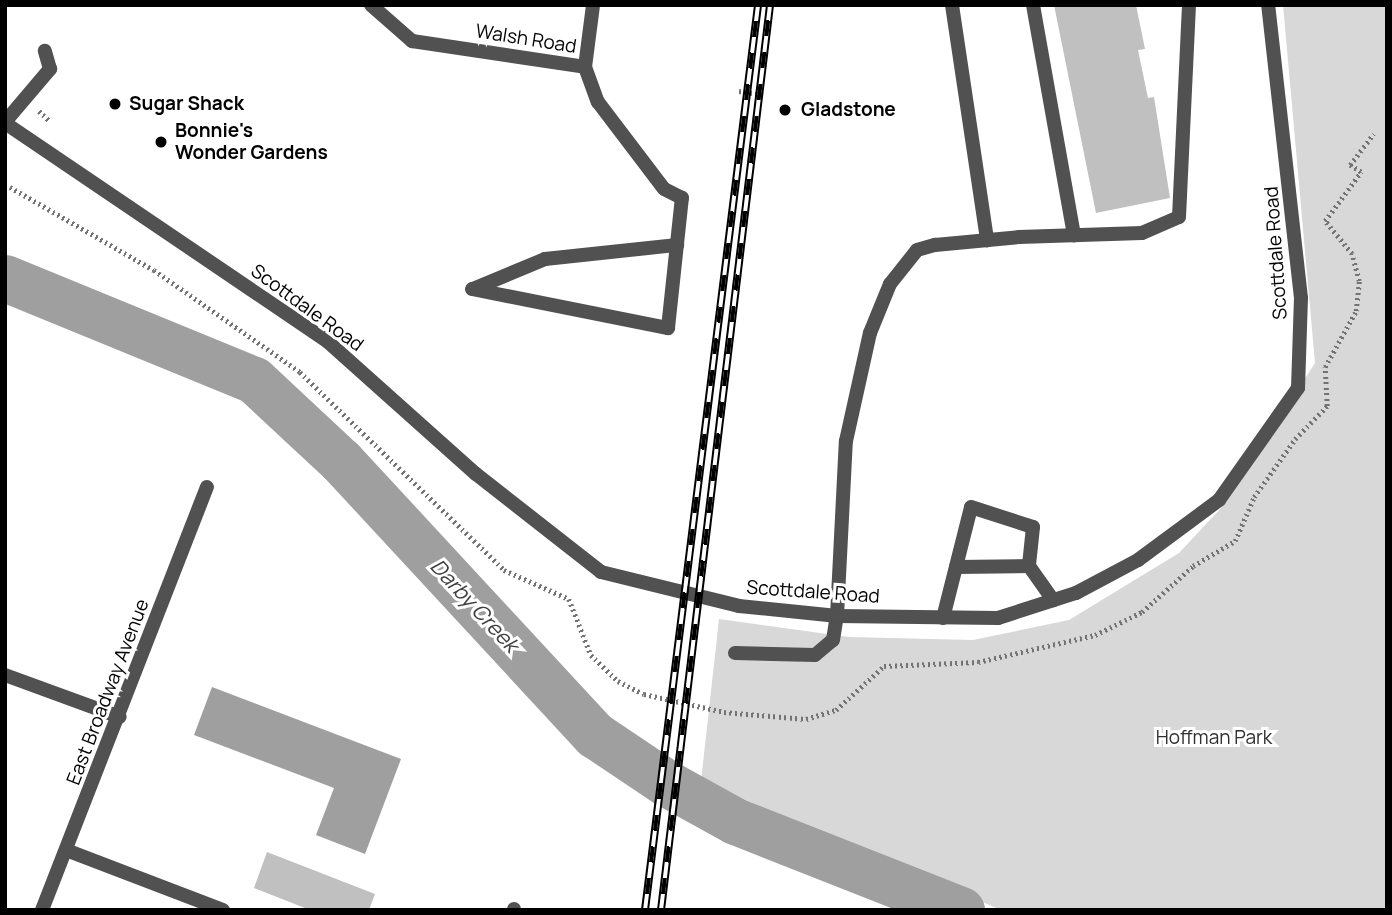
<!DOCTYPE html>
<style>
body{margin:0}
#map{position:relative;width:1392px;height:915px;overflow:hidden;background:#fff;font-family:Manrope,sans-serif}
div>[style]{position:absolute}
.green>*{inset:0;background:#d8d8d8}
.water>*{inset:0;background:#9f9f9f}
.river>*{height:47px;margin:-23.5px;padding:0 23.5px;transform-origin:23.5px;border-radius:23.5px;background:#9f9f9f}
.building>*{inset:0;background:#c0c0c0}
.path>*{height:4.5px;margin-top:-2.25px;transform-origin:0;background:repeating-linear-gradient(90deg,#737373 0 2px,transparent 0 5.5px)}
.service>*{height:14px;margin:-7px;padding:0 7px;transform-origin:7px;border-radius:7px;background:#515151}
.minor>*{height:14px;margin:-7px;padding:0 7px;transform-origin:7px;border-radius:7px;background:#515151}
.rail>*{height:8px;margin-top:-4px;transform-origin:0;background:repeating-linear-gradient(90deg,#fff 0 16px,#000 0 32px);box-sizing:border-box;border-block:2px solid #000}
.dots>*{width:19px;height:19px;translate:-50% -50%;box-sizing:border-box;border:4px solid #fff;border-radius:50%}
span{translate:-50% -50%;white-space:nowrap;text-align:center;line-height:1.15;-webkit-text-stroke:6px #fff;paint-order:stroke}
.street-label{font-size:19px;color:#000}
.poi-label{font-size:19px;color:#000;font-weight:700}
.left{translate:0 -50%;text-align:left}
.park-label{font-size:19px;color:#2f2f2f}
.water-label{font-size:21px;color:#404040;font-style:italic}
.frame{position:absolute;inset:0;border:7px solid #000;pointer-events:none}
</style>
<div id="map">
<div class="green">
<i style="clip-path:polygon(1283px 5px,1387px 5px,1387px 910px,1001px 910px,701px 781px,719px 619px,849px 637px,973px 640px,1069px 620px,1179px 553px,1222px 507px,1315px 363px)"></i>
</div>
<div class="water">
<i style="clip-path:polygon(212px 687px,401px 759px,365px 854px,316px 835px,334px 788px,194px 735px)"></i>
</div>
<div class="river">
<i style="left:5px;top:278px;width:269px;rotate:22.3deg"></i>
<i style="left:254px;top:380px;width:119px;rotate:43deg"></i>
<i style="left:341px;top:461px;width:374px;rotate:47.2deg"></i>
<i style="left:595px;top:735px;width:88px;rotate:33.9deg"></i>
<i style="left:668px;top:784px;width:77px;rotate:28.9deg"></i>
<i style="left:735px;top:821px;width:243px;rotate:21.5deg"></i>
</div>
<div class="building">
<i style="clip-path:polygon(1054px 5px,1136px 5px,1145px 49px,1138px 50px,1148px 98px,1154px 97px,1170px 198px,1096px 213px)"></i>
<i style="clip-path:polygon(267px 852px,375px 894px,369px 910px,310px 910px,254px 888px)"></i>
</div>
<div class="path">
<i style="left:739px;top:91px;width:27px;rotate:8deg"></i>
<i style="left:39px;top:111px;width:16px;rotate:43deg"></i>
<i style="left:10px;top:187px;width:166px;rotate:30deg"></i>
<i style="left:154px;top:270px;width:178px;rotate:34.9deg"></i>
<i style="left:300px;top:372px;width:284px;rotate:44.1deg"></i>
<i style="left:504px;top:570px;width:71px;rotate:24deg"></i>
<i style="left:569px;top:599px;width:60px;rotate:68.6deg"></i>
<i style="left:591px;top:655px;width:37px;rotate:44deg"></i>
<i style="left:618px;top:681px;width:29px;rotate:27deg"></i>
<i style="left:644px;top:694px;width:82px;rotate:12.7deg"></i>
<i style="left:724px;top:712px;width:82px;rotate:4.9deg"></i>
<i style="left:806px;top:719px;width:31px;rotate:-17deg"></i>
<i style="left:836px;top:710px;width:65px;rotate:-42.5deg"></i>
<i style="left:884px;top:666px;width:94px;rotate:-2.4deg"></i>
<i style="left:978px;top:662px;width:120px;rotate:-13deg"></i>
<i style="left:1095px;top:635px;width:52px;rotate:-26.1deg"></i>
<i style="left:1142px;top:612px;width:69px;rotate:-42deg"></i>
<i style="left:1193px;top:566px;width:49px;rotate:-30.8deg"></i>
<i style="left:1235px;top:541px;width:48px;rotate:-66.6deg"></i>
<i style="left:1254px;top:497px;width:71px;rotate:-54.7deg"></i>
<i style="left:1295px;top:439px;width:46px;rotate:-45.9deg"></i>
<i style="left:1327px;top:406px;width:39px;rotate:-93deg"></i>
<i style="left:1325px;top:367px;width:64px;rotate:-61deg"></i>
<i style="left:1356px;top:311px;width:30px;rotate:-84deg"></i>
<i style="left:1359px;top:281px;width:28px;rotate:-105deg"></i>
<i style="left:1352px;top:254px;width:43px;rotate:-129.3deg"></i>
<i style="left:1325px;top:221px;width:61px;rotate:-53.7deg"></i>
<i style="left:1361px;top:172px;width:13px;rotate:-148deg"></i>
<i style="left:1350px;top:165px;width:39px;rotate:-53deg"></i>
</div>
<div class="service">
<i style="left:952px;top:5px;width:238px;rotate:81.5deg"></i>
<i style="left:1033px;top:5px;width:234px;rotate:79.9deg"></i>
<i style="left:5px;top:122px;width:70px;rotate:-49.7deg"></i>
<i style="left:50px;top:69px;width:19px;rotate:-106deg"></i>
<i style="left:472px;top:289px;width:200px;rotate:11.3deg"></i>
<i style="left:668px;top:328px;width:131px;rotate:-83.9deg"></i>
<i style="left:682px;top:198px;width:20px;rotate:-153deg"></i>
<i style="left:473px;top:289px;width:78px;rotate:-22.6deg"></i>
<i style="left:545px;top:259px;width:133px;rotate:-6.1deg"></i>
<i style="left:956px;top:567px;width:73px;rotate:-0.8deg"></i>
<i style="left:943px;top:618px;width:114px;rotate:-75.8deg"></i>
<i style="left:971px;top:507px;width:65px;rotate:17.9deg"></i>
<i style="left:1033px;top:527px;width:39px;rotate:96deg"></i>
<i style="left:1029px;top:566px;width:42px;rotate:54.8deg"></i>
<i style="left:735px;top:653px;width:80px;rotate:1.4deg"></i>
<i style="left:815px;top:655px;width:23px;rotate:-40deg"></i>
<i style="left:833px;top:640px;width:24px;rotate:-81deg"></i>
<i style="left:66px;top:850px;width:168px;rotate:20.9deg"></i>
<i style="left:514px;top:910px;width:1px;rotate:-90deg"></i>
</div>
<div class="minor">
<i style="left:371px;top:5px;width:55px;rotate:41.3deg"></i>
<i style="left:412px;top:41px;width:175px;rotate:8.5deg"></i>
<i style="left:585px;top:67px;width:37px;rotate:70deg"></i>
<i style="left:598px;top:102px;width:109px;rotate:52.8deg"></i>
<i style="left:585px;top:67px;width:63px;rotate:-82.6deg"></i>
<i style="left:5px;top:123px;width:389px;rotate:34.1deg"></i>
<i style="left:327px;top:341px;width:200px;rotate:41.8deg"></i>
<i style="left:476px;top:474px;width:159px;rotate:38.1deg"></i>
<i style="left:601px;top:572px;width:142px;rotate:13.8deg"></i>
<i style="left:739px;top:606px;width:99px;rotate:5.8deg"></i>
<i style="left:837px;top:616px;width:161px;rotate:0.7deg"></i>
<i style="left:998px;top:618px;width:82px;rotate:-17.8deg"></i>
<i style="left:1076px;top:593px;width:70px;rotate:-28deg"></i>
<i style="left:1138px;top:560px;width:101px;rotate:-36.5deg"></i>
<i style="left:1219px;top:500px;width:137px;rotate:-54.8deg"></i>
<i style="left:1298px;top:388px;width:90px;rotate:-88.1deg"></i>
<i style="left:1301px;top:298px;width:295px;rotate:-96.4deg"></i>
<i style="left:837px;top:616px;width:175px;rotate:-87.1deg"></i>
<i style="left:846px;top:441px;width:111px;rotate:-77.5deg"></i>
<i style="left:870px;top:333px;width:53px;rotate:-67.8deg"></i>
<i style="left:890px;top:284px;width:43px;rotate:-51.5deg"></i>
<i style="left:917px;top:250px;width:19px;rotate:-16deg"></i>
<i style="left:935px;top:245px;width:84px;rotate:-5.4deg"></i>
<i style="left:1019px;top:237px;width:123px;rotate:-1.9deg"></i>
<i style="left:1142px;top:233px;width:40px;rotate:-23.4deg"></i>
<i style="left:1179px;top:217px;width:212px;rotate:-87.3deg"></i>
<i style="left:5px;top:675px;width:122px;rotate:20.1deg"></i>
<i style="left:42px;top:910px;width:454px;rotate:-68.7deg"></i>
</div>
<div class="rail">
<i style="left:645px;top:910px;width:912px;rotate:-82.88deg"></i>
<i style="left:661px;top:910px;width:912px;rotate:-83.13deg"></i>
</div>
<div class="dots">
<i style="left:115px;top:104px;background:#000"></i>
<i style="left:785px;top:110px;background:#000"></i>
<i style="left:161px;top:142px;background:#000"></i>
</div>
<div class="street-label">
<span style="left:526px;top:39px;rotate:9deg">Walsh Road</span>
<span style="left:1276px;top:253px;rotate:-94deg">Scottdale Road</span>
<span style="left:307px;top:308px;rotate:36deg">Scottdale Road</span>
<span style="left:813px;top:592px;rotate:4deg">Scottdale Road</span>
<span style="left:108px;top:692px;rotate:-69deg">East Broadway Avenue</span>
</div>
<div class="poi-label">
<span class="left" style="left:129px;top:104px">Sugar Shack</span>
<span class="left" style="left:801px;top:110px">Gladstone</span>
<span class="left" style="left:175px;top:142px">Bonnie's<br>Wonder Gardens</span>
</div>
<div class="park-label">
<span style="left:1214px;top:738px">Hoffman Park</span>
</div>
<div class="water-label">
<span style="left:475px;top:605px;rotate:47deg">Darby Creek</span>
</div>
<div class="frame"></div>
</div>
